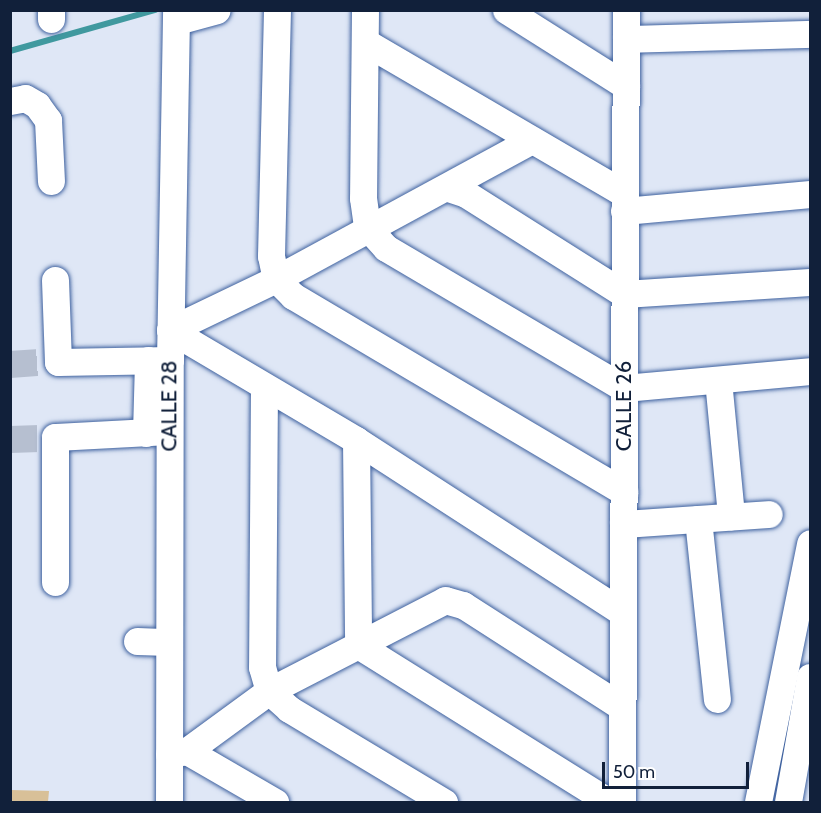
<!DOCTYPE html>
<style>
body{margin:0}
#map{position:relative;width:821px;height:813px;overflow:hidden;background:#dfe7f6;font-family:Cabin,sans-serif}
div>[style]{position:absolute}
.green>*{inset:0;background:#d8c098}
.stream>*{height:6px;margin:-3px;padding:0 3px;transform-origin:3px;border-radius:3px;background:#40999f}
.minor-tunnel>*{height:27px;margin-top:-13.5px;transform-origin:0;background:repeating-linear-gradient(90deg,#b6bfd0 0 27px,transparent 0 41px)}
.roads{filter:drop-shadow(0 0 2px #3e619f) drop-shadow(0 0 2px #3e619f)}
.minor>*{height:27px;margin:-13.5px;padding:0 13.5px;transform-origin:13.5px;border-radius:13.5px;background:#fff}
span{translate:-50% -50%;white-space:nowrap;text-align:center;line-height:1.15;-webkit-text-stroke:4.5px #fff;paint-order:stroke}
.street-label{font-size:22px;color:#11203a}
.frame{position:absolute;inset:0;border:12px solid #11203a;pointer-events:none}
.scale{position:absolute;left:602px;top:762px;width:147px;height:27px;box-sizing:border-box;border:3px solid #11203a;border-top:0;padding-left:8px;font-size:18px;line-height:21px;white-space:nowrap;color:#11203a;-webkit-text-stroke:4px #fff;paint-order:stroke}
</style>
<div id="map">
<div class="green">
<i style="clip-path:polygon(11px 790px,49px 791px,48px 802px,11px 802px)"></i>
</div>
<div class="stream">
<i style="left:10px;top:51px;width:151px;rotate:-15.8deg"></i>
</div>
<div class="minor-tunnel">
<i style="left:10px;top:364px;width:30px;rotate:-4deg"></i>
<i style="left:10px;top:439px;width:30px;rotate:-2deg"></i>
</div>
<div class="roads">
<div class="minor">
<i style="left:51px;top:10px;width:9px;rotate:90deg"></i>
<i style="left:277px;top:10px;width:246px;rotate:91.4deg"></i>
<i style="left:271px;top:256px;width:24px;rotate:78deg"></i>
<i style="left:276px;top:279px;width:24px;rotate:45deg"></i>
<i style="left:293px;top:296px;width:385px;rotate:30.6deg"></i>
<i style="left:365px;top:10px;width:188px;rotate:90.6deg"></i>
<i style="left:363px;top:198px;width:29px;rotate:82deg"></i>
<i style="left:367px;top:227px;width:28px;rotate:48deg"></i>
<i style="left:386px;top:248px;width:276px;rotate:30.5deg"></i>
<i style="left:624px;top:388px;width:187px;rotate:-5.2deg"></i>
<i style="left:506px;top:10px;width:142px;rotate:32.3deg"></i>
<i style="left:177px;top:21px;width:41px;rotate:-15.4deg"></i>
<i style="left:626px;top:39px;width:184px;rotate:-1.6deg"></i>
<i style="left:365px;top:42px;width:301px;rotate:30.3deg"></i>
<i style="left:10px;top:101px;width:15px;rotate:-11deg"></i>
<i style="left:25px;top:98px;width:14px;rotate:30deg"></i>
<i style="left:37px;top:105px;width:19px;rotate:54deg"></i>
<i style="left:48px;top:120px;width:61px;rotate:87.2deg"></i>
<i style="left:448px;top:188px;width:19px;rotate:18deg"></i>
<i style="left:466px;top:194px;width:187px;rotate:32.3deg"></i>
<i style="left:624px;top:294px;width:186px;rotate:-3.7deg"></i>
<i style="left:624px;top:211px;width:187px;rotate:-5.2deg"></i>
<i style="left:55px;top:280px;width:82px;rotate:87.9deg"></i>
<i style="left:58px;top:362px;width:112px;rotate:-1deg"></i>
<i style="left:170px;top:330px;width:216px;rotate:30.6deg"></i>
<i style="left:356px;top:440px;width:318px;rotate:32.9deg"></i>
<i style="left:170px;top:330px;width:118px;rotate:-25.7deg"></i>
<i style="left:276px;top:279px;width:291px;rotate:-28.5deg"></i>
<i style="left:718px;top:380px;width:137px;rotate:84.5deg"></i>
<i style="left:264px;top:387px;width:280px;rotate:90.4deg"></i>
<i style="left:262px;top:667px;width:25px;rotate:74deg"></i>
<i style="left:269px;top:691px;width:27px;rotate:42deg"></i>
<i style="left:289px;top:709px;width:181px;rotate:31deg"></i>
<i style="left:146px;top:433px;width:73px;rotate:-88.4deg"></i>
<i style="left:356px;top:440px;width:205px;rotate:89.4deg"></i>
<i style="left:698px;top:519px;width:181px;rotate:84deg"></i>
<i style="left:623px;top:524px;width:146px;rotate:-3.9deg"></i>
<i style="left:55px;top:582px;width:145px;rotate:-90deg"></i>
<i style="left:55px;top:437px;width:114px;rotate:-3deg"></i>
<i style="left:137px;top:641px;width:32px;rotate:2deg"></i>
<i style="left:358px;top:645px;width:296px;rotate:32deg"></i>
<i style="left:187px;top:751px;width:102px;rotate:30.1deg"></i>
<i style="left:169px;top:754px;width:18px;rotate:-9deg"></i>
<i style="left:187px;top:751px;width:102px;rotate:-36.2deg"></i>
<i style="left:269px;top:691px;width:198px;rotate:-27.3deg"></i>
<i style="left:445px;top:600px;width:19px;rotate:16deg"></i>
<i style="left:463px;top:605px;width:189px;rotate:32.7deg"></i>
<i style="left:169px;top:802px;width:442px;rotate:-89.9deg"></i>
<i style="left:170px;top:360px;width:350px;rotate:-89deg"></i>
<i style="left:622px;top:802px;width:792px;rotate:-89.71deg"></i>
<i style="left:758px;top:802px;width:264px;rotate:-78.6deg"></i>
<i style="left:788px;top:802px;width:127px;rotate:-80deg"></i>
</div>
</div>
<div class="street-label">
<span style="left:169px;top:406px;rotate:-90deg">CALLE 28</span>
<span style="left:624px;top:406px;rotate:-90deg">CALLE 26</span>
</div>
<div class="frame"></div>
<div class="scale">50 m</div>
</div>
